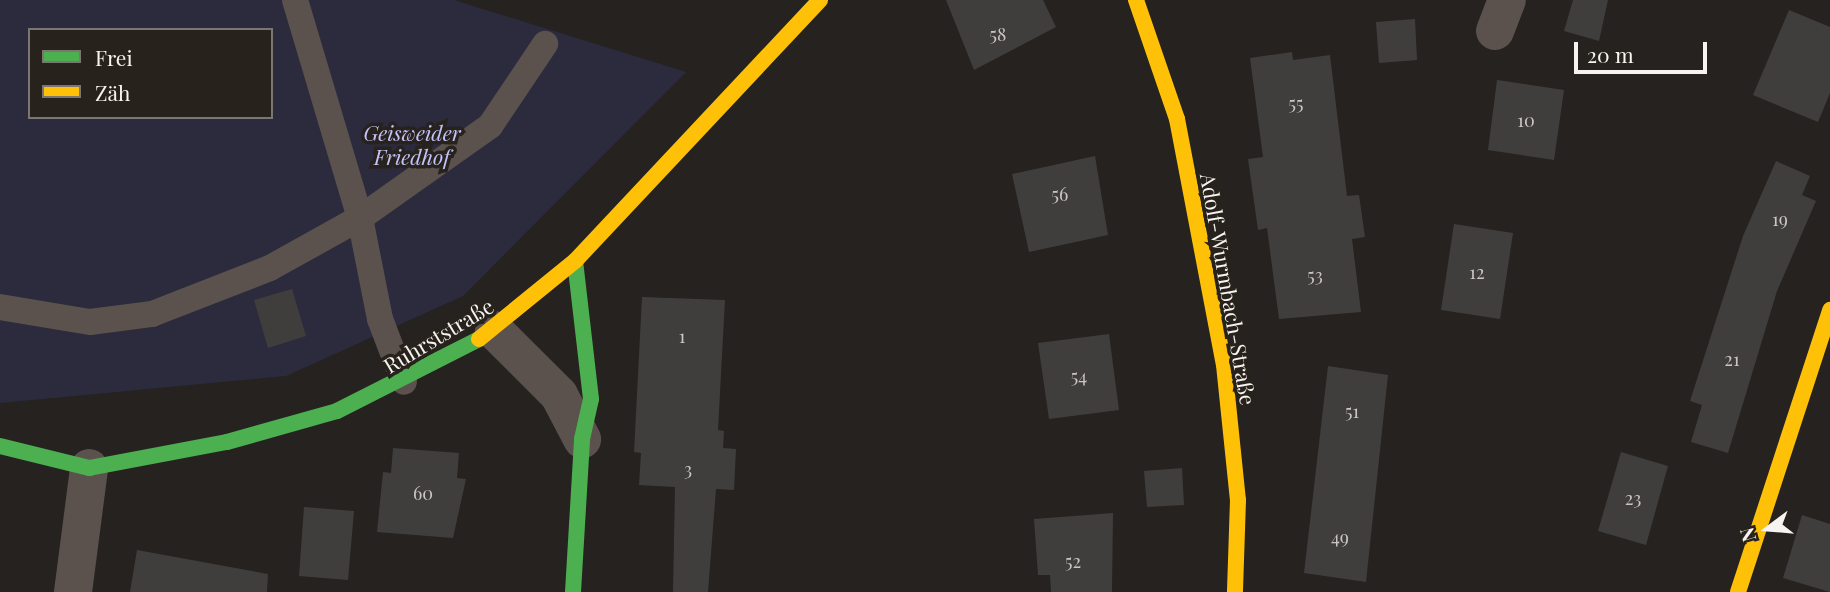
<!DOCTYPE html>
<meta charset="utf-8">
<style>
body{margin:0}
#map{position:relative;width:1830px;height:592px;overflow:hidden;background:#252220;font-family:"Playfair Display",serif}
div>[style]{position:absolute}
.green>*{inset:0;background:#2c2b3d}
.building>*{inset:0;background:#403e3c}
.lane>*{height:26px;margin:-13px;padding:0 13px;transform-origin:13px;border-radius:13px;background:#5b524d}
.street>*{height:38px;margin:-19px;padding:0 19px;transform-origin:19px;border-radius:19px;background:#5b524d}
.fast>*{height:16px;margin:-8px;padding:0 8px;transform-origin:8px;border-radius:8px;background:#4caf50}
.slow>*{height:16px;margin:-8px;padding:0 8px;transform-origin:8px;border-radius:8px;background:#ffc107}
span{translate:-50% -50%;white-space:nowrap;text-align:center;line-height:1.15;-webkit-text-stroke:7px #28221d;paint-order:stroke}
.number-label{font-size:18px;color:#c9c6c3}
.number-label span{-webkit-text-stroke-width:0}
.park-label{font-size:21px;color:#c4c2fc;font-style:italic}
.street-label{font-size:21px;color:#f7f3f0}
.legend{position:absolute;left:28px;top:28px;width:245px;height:91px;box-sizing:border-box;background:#28221d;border:2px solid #7b7671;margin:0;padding:9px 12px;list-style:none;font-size:21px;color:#f7f3f0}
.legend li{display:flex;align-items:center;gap:14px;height:35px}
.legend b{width:35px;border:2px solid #7b7671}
.north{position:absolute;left:1732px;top:494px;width:70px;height:70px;-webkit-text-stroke:5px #28221d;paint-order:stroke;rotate:254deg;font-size:19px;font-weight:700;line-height:28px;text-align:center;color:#f7f3f0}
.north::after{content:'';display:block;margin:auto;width:24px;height:32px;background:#f7f3f0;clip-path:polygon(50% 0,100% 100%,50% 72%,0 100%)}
.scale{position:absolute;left:1574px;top:42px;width:133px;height:32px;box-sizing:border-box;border:4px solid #f7f3f0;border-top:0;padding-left:9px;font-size:21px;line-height:24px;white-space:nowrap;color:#f7f3f0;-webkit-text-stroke:5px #28221d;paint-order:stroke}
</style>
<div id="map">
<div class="green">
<i style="clip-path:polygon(evenodd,0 0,454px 0,686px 72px,463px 296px,286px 376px,0 403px,0 0,30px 30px,271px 30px,271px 117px,30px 117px,30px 30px)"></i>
</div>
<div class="building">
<i style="clip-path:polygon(946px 0,1043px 0,1056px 27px,974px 70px)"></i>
<i style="clip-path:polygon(1573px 0,1608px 0,1599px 41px,1564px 31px)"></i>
<i style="clip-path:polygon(1789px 10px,1830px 27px,1830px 93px,1818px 122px,1753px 95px)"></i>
<i style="clip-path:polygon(1415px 19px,1417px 60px,1379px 63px,1376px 22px)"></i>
<i style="clip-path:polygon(1292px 52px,1293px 60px,1330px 55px,1347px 196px,1359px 195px,1365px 237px,1352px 239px,1361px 312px,1279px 319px,1267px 228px,1258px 230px,1248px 159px,1263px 157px,1250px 58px)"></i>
<i style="clip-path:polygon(1497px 80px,1564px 90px,1554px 160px,1488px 150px)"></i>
<i style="clip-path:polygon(1095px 156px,1108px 235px,1029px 252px,1012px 174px)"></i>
<i style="clip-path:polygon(1776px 161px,1810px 176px,1802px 195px,1816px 201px,1777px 291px,1728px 453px,1691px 442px,1702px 405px,1690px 401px,1743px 236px)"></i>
<i style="clip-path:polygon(1454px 224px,1513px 233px,1500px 319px,1441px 310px)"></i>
<i style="clip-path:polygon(292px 289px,306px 336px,268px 348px,254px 300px)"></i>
<i style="clip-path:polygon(642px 297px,725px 300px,718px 430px,724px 431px,723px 448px,736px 449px,734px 490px,716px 489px,708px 592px,673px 592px,675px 487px,639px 485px,641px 453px,634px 452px)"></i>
<i style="clip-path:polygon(1109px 334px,1119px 410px,1049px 419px,1038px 343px)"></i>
<i style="clip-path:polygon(1328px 366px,1388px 375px,1366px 582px,1304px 573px)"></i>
<i style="clip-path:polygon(393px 448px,459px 453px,457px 478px,466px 479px,453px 538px,377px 532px,383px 472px,391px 473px)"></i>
<i style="clip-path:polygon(1621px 452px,1668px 466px,1646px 545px,1598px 531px)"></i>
<i style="clip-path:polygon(1182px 468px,1184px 505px,1147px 507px,1144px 471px)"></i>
<i style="clip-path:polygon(304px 507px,354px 511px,348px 580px,299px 576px)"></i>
<i style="clip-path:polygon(1113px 513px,1112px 592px,1051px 592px,1050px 575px,1038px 575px,1034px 519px)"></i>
<i style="clip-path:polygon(1802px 515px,1830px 524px,1830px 592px,1783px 578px)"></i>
<i style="clip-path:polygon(137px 550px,268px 574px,267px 592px,130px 592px)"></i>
</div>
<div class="lane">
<i style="left:295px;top:0;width:227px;rotate:73.4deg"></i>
<i style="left:360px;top:218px;width:103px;rotate:78.8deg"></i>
<i style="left:380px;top:319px;width:67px;rotate:69.1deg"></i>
<i style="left:0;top:307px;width:91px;rotate:9.5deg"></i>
<i style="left:90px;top:322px;width:63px;rotate:-7.4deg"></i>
<i style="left:152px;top:314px;width:127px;rotate:-21.3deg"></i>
<i style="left:270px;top:268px;width:103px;rotate:-29.1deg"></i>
<i style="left:360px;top:218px;width:159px;rotate:-35.3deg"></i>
<i style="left:490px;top:126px;width:99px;rotate:-56.1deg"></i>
</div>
<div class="street">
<i style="left:1495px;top:31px;width:33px;rotate:-69deg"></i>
<i style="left:494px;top:330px;width:92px;rotate:45deg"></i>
<i style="left:559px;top:395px;width:50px;rotate:62.4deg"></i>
<i style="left:73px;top:592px;width:125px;rotate:-82.6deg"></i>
</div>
<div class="fast">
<i style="left:0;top:446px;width:92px;rotate:13.9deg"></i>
<i style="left:89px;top:468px;width:140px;rotate:-10.7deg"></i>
<i style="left:227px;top:442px;width:114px;rotate:-15.7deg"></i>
<i style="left:337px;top:411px;width:159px;rotate:-26.9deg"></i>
<i style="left:573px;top:592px;width:153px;rotate:-86.6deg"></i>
<i style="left:582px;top:439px;width:41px;rotate:-77.3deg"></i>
<i style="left:591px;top:399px;width:139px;rotate:-96.6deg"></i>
</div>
<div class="slow">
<i style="left:1136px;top:0;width:126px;rotate:71deg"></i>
<i style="left:1177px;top:119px;width:250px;rotate:79.2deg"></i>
<i style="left:1224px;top:365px;width:136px;rotate:84.1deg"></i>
<i style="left:1238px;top:500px;width:92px;rotate:91.9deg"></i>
<i style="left:479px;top:339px;width:124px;rotate:-39.1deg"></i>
<i style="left:575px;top:261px;width:358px;rotate:-46.8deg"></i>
<i style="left:1738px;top:592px;width:297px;rotate:-71.9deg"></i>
</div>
<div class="number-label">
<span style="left:998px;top:34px">58</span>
<span style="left:1296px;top:103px">55</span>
<span style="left:1526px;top:120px">10</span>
<span style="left:1060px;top:194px">56</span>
<span style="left:1780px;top:219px">19</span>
<span style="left:1477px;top:272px">12</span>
<span style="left:1315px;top:275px">53</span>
<span style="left:682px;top:336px">1</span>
<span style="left:1732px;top:359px">21</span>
<span style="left:1079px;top:376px">54</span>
<span style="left:1352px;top:411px">51</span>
<span style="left:688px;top:469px">3</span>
<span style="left:423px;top:493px">60</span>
<span style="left:1633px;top:498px">23</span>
<span style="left:1340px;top:537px">49</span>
<span style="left:1073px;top:561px">52</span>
</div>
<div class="park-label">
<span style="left:412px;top:144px">Geisweider<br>Friedhof</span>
</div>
<div class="street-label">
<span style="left:1229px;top:289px;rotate:80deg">Adolf-Wurmbach-Straße</span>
<span style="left:438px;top:335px;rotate:-31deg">Ruhrststraße</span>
</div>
<ul class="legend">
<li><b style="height:9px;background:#4caf50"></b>Frei</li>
<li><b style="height:9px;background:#ffc107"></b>Zäh</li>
</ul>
<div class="north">N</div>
<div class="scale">20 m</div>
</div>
